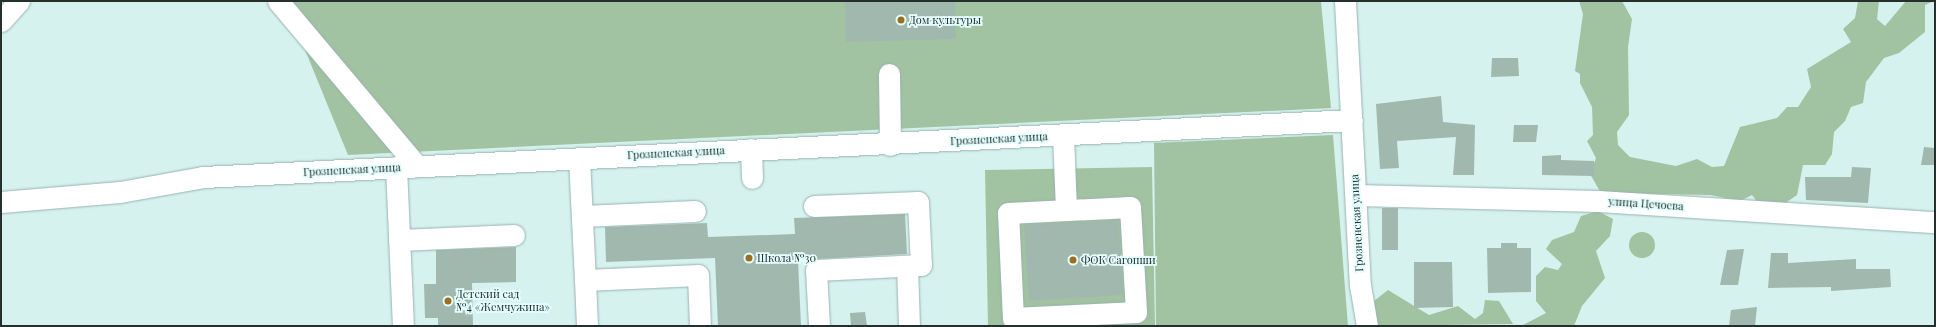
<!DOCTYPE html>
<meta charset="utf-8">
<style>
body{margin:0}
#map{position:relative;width:1936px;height:327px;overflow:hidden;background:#d6f2ef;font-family:"Playfair Display",serif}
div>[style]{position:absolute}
.green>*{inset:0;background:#a2c3a1}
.round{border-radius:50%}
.building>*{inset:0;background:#a1b8ae}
.roads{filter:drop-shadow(0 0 1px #98b2b0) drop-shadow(0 0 1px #98b2b0)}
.minor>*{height:21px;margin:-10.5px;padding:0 10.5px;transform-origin:10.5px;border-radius:10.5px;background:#fff}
.dots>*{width:11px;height:11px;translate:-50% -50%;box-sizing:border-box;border:2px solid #e3fffd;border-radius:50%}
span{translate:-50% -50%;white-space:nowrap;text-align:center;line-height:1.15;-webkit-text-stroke:3.5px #e3fffd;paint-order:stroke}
.poi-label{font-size:11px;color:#252f2e}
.left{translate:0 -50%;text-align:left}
.street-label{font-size:11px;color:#252f2e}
.frame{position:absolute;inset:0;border:2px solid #252f2e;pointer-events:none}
</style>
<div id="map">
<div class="green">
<i style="clip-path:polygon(285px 1px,1321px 1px,1331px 108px,348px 155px)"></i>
<i style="clip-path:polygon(1579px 1px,1622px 1px,1632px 19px,1628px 47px,1629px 115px,1617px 132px,1618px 145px,1630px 157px,1676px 166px,1697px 159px,1712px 167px,1724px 166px,1740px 127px,1777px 118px,1787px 107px,1798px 107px,1811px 87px,1807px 69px,1851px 42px,1843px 29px,1855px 18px,1858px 1px,1879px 1px,1877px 19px,1885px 26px,1906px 1px,1934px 1px,1925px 5px,1925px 32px,1899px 53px,1884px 58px,1866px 82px,1863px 103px,1851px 107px,1845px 121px,1834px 132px,1832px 154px,1825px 165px,1803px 165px,1797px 195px,1778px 208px,1760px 205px,1752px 195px,1740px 201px,1710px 195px,1601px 193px,1590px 174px,1596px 158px,1587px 141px,1593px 135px,1592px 107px,1580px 83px,1580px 74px,1575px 71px,1583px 14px)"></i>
<i style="clip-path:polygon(1333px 135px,1348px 326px,1156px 326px,1154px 143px)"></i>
<i style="clip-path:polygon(1152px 167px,1155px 326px,988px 326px,985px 170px)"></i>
<i style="clip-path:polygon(1598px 211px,1613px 219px,1610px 236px,1596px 251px,1605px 278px,1582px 306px,1574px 326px,1521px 326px,1546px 313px,1536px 301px,1536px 276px,1545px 267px,1558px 270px,1562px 264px,1546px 249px,1552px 240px,1574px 232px,1581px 216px)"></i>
<i class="round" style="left:1629px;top:232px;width:26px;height:26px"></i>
<i style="clip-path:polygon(1388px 290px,1429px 315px,1458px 306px,1475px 319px,1483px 313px,1485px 300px,1499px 301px,1513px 324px,1377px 326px,1374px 301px)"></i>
</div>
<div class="building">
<i style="clip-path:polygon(845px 1px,955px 1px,956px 39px,846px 42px)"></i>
<i style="clip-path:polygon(1492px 58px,1518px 58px,1519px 76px,1491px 77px)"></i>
<i style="clip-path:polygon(1441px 96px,1443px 122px,1475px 125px,1474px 175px,1453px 175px,1456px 137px,1397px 141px,1399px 168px,1380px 169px,1376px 104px)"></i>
<i style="clip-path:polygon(1514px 125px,1538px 125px,1536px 142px,1513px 142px)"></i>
<i style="clip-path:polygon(1924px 147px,1935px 148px,1935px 165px,1921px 165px)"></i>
<i style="clip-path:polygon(1561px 155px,1561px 160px,1594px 161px,1594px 176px,1542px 175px,1542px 156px)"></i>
<i style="clip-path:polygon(1852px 167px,1871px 168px,1868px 203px,1806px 200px,1805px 177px,1851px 177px)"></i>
<i style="clip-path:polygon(1382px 208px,1398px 208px,1398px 250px,1382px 250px)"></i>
<i style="clip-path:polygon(905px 214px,907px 254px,798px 260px,801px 326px,718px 326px,715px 258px,606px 262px,605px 227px,707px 223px,708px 237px,795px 234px,794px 218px)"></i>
<i style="clip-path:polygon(1118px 220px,1123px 295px,1029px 301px,1024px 225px)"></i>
<i style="clip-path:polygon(1501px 243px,1517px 243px,1517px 248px,1531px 248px,1531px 292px,1488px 293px,1487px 248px,1501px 248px)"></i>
<i style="clip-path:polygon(516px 247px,516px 282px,472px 283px,473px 326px,438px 326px,438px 318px,425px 318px,424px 284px,436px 284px,436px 250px)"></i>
<i style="clip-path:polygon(1744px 249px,1738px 285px,1720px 285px,1727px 250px)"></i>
<i style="clip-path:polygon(1771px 253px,1788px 253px,1788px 263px,1856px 259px,1856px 269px,1890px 269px,1891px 287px,1831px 291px,1831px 287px,1768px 288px)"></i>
<i style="clip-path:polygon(1414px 262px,1452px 262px,1453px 307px,1414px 308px)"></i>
<i style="clip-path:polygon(1757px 307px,1755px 326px,1729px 326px,1731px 310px)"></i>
<i style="clip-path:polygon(865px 312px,867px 326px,851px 326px,850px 313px)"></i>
</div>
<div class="roads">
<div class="minor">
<i style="left:278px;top:1px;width:216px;rotate:49.9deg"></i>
<i style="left:1345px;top:1px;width:284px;rotate:87deg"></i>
<i style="left:1360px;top:285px;width:42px;rotate:80.3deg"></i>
<i style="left:1px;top:21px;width:27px;rotate:-48deg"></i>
<i style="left:889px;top:74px;width:71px;rotate:89.2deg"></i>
<i style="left:1063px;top:135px;width:75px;rotate:87.7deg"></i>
<i style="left:751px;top:149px;width:29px;rotate:88deg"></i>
<i style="left:579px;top:158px;width:122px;rotate:87.2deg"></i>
<i style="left:585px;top:280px;width:113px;rotate:-2.5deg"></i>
<i style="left:698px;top:275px;width:51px;rotate:87.8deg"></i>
<i style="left:396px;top:167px;width:159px;rotate:87.5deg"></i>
<i style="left:1356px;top:195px;width:242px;rotate:1.4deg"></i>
<i style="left:1598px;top:201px;width:338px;rotate:3.6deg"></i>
<i style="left:1px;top:202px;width:119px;rotate:-4.8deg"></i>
<i style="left:120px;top:192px;width:84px;rotate:-10.2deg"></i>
<i style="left:203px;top:177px;width:1150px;rotate:-2.84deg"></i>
<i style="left:814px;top:206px;width:104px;rotate:-2.2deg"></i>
<i style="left:918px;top:202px;width:63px;rotate:87.3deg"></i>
<i style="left:921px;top:265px;width:105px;rotate:177.3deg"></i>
<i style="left:816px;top:270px;width:56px;rotate:86.9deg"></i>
<i style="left:1130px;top:207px;width:105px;rotate:86.7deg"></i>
<i style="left:1136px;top:312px;width:123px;rotate:177.2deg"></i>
<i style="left:1013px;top:318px;width:105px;rotate:-92.7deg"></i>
<i style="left:1008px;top:213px;width:122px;rotate:-2.8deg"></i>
<i style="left:582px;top:216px;width:113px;rotate:-2.5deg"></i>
<i style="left:399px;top:240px;width:115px;rotate:-2.5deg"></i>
<i style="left:907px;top:266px;width:60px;rotate:88.1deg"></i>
<i style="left:585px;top:280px;width:46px;rotate:87.5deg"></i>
</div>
</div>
<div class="dots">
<i style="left:901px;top:20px;background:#9d6e20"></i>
<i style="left:749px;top:258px;background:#9d6e20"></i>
<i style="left:1073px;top:260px;background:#9d6e20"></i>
<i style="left:448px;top:301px;background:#9d6e20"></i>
</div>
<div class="poi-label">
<span class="left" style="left:909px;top:20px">Дом культуры</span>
<span class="left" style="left:757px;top:258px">Школа №30</span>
<span class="left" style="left:1081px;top:260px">ФОК Сагопши</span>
<span class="left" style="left:456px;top:301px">Детский сад<br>№4 «Жемчужина»</span>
</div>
<div class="street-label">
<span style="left:999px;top:139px;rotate:-3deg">Грозненская улица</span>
<span style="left:676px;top:153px;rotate:-3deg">Грозненская улица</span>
<span style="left:352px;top:170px;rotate:-3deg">Грозненская улица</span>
<span style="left:1646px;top:204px;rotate:4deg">улица Цечоева</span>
<span style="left:1357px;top:223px;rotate:-93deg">Грозненская улица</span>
</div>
<div class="frame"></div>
</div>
